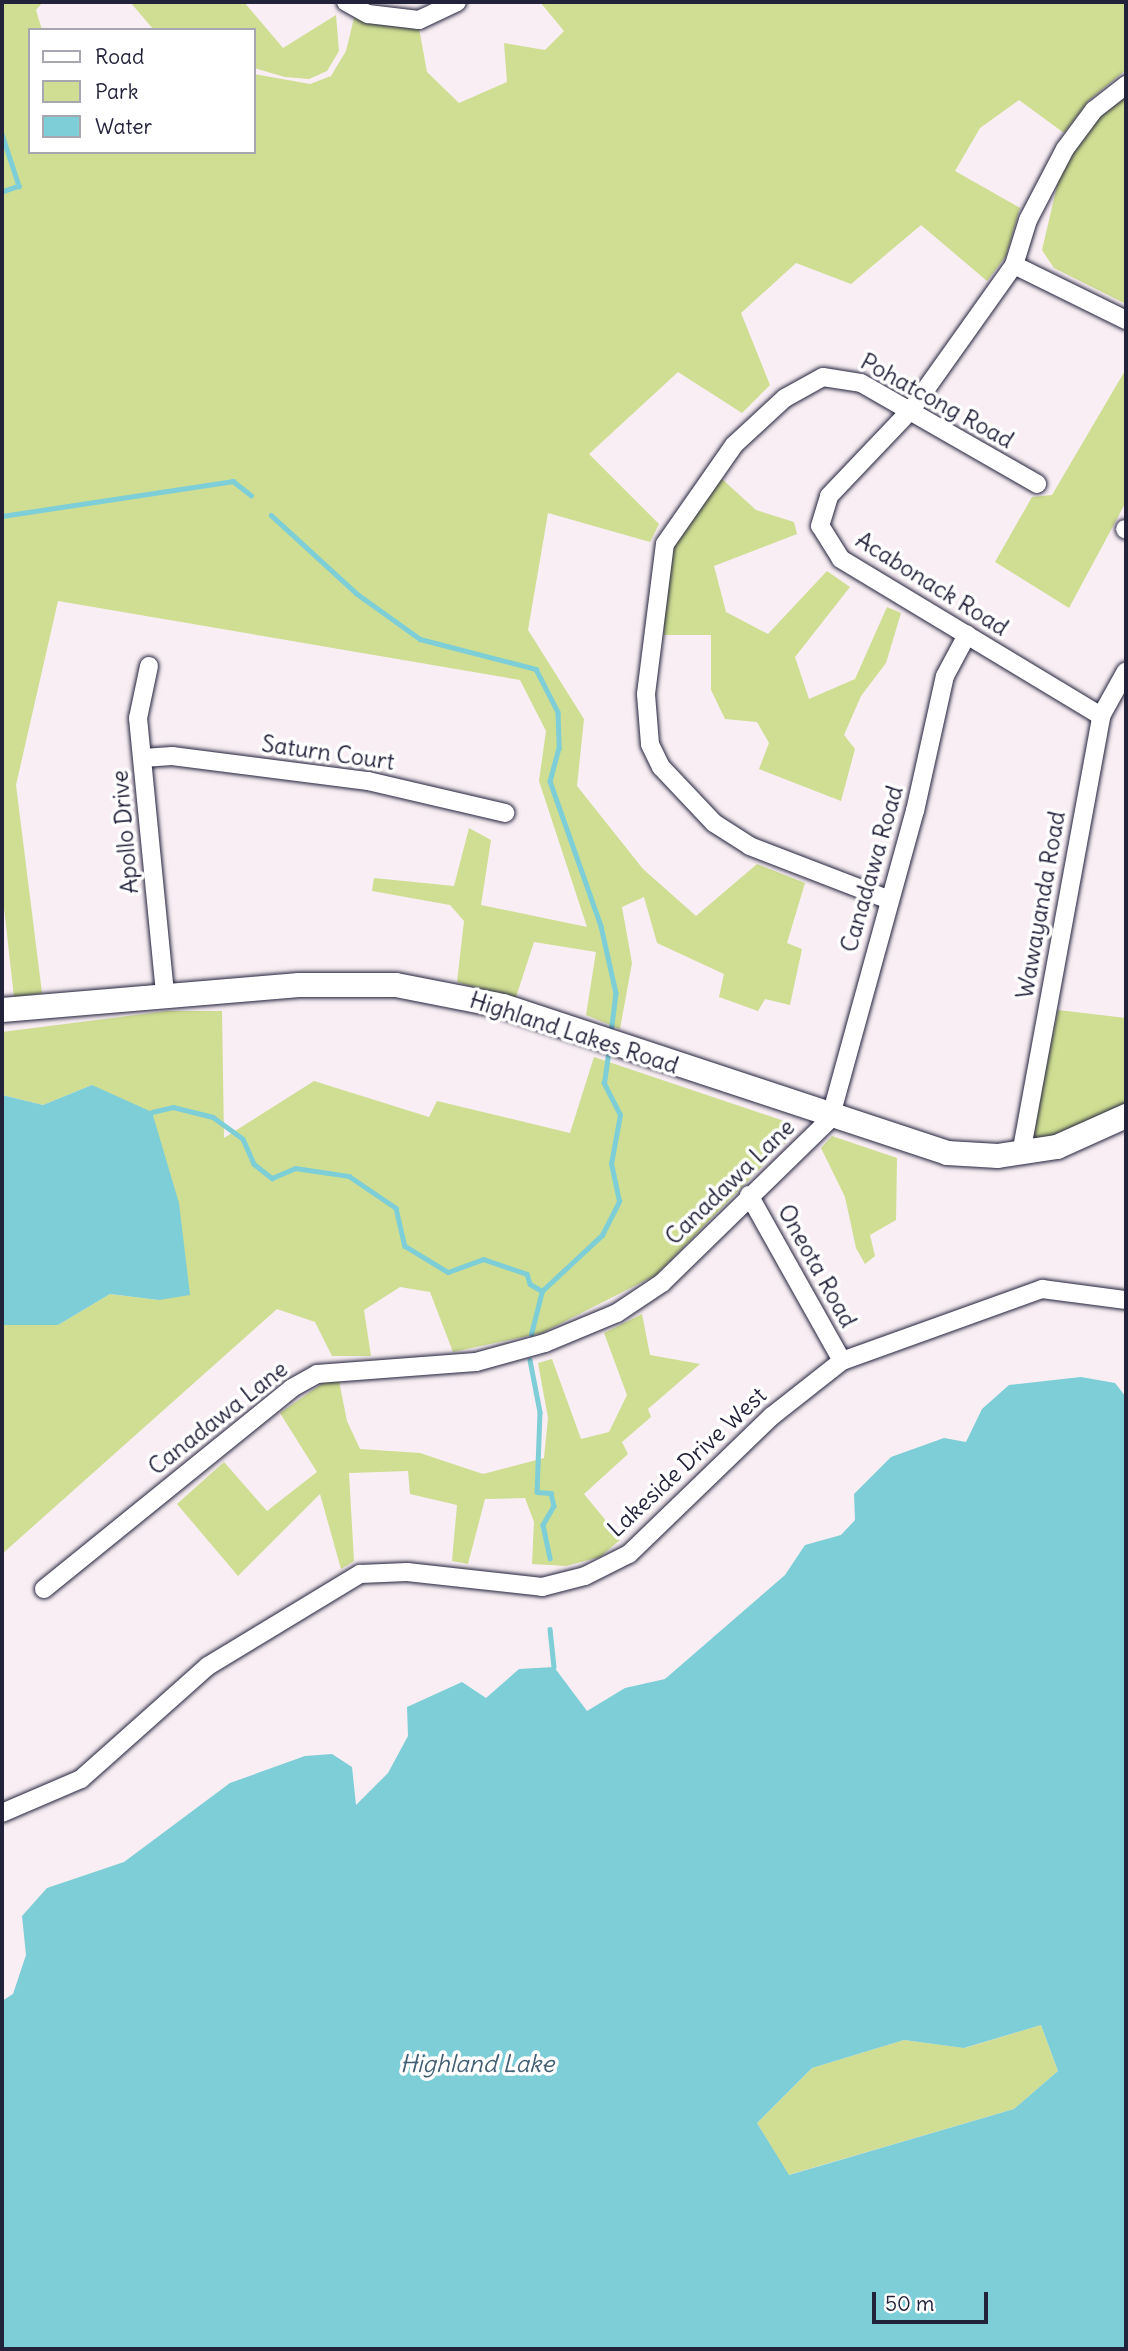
<!DOCTYPE html>
<style>
body{margin:0}
#map{position:relative;width:1128px;height:2351px;overflow:hidden;background:#f8eef3;font-family:Delius,sans-serif}
div>[style]{position:absolute}
.green>*{inset:0;background:#cfde92}
.water>*{inset:0;background:#7dced7}
.stream>*{height:4.5px;margin:-2.25px;padding:0 2.25px;transform-origin:2.25px;border-radius:2.25px;background:#7dced7}
.roads{filter:drop-shadow(0 0 2px #22223b) drop-shadow(0 0 2px #22223b)}
.street>*{height:18px;margin:-9px;padding:0 9px;transform-origin:9px;border-radius:9px;background:#fff}
.secondary>*{height:24px;margin:-12px;padding:0 12px;transform-origin:12px;border-radius:12px;background:#fff}
span{translate:-50% -50%;white-space:nowrap;text-align:center;line-height:1.15;-webkit-text-stroke:7px #fff;paint-order:stroke}
.street-label{font-size:23px;color:#22223b}
.water-label{font-size:24px;color:#425e72;font-style:italic}
.frame{position:absolute;inset:0;border:4px solid #22223b;pointer-events:none}
.legend{position:absolute;left:28px;top:28px;width:228px;height:126px;box-sizing:border-box;background:#fff;border:2px solid #a7a7b1;margin:0;padding:9px 12px;list-style:none;font-size:21px;color:#22223b}
.legend li{display:flex;align-items:center;gap:14px;height:35px}
.legend b{width:35px;border:2px solid #a7a7b1}
.scale{position:absolute;left:872px;top:2292px;width:116px;height:32px;box-sizing:border-box;border:4px solid #22223b;border-top:0;padding-left:9px;font-size:21px;line-height:24px;white-space:nowrap;color:#22223b;-webkit-text-stroke:5px #fff;paint-order:stroke}
</style>
<div id="map">
<div class="green">
<i style="clip-path:polygon(2px 2px,43px 2px,36px 10px,42px 30px,30px 30px,30px 152px,254px 152px,254px 74px,310px 84px,331px 76px,346px 51px,354px 18px,419px 28px,427px 72px,459px 103px,507px 82px,504px 43px,545px 50px,564px 31px,540px 2px,1126px 2px,1126px 70px,1089px 100px,1064px 133px,1019px 100px,980px 128px,955px 171px,1020px 208px,1006px 256px,987px 281px,921px 225px,851px 284px,796px 263px,741px 313px,770px 385px,742px 413px,678px 372px,589px 454px,659px 524px,650px 542px,548px 513px,528px 630px,584px 719px,577px 786px,643px 869px,696px 916px,757px 864px,805px 883px,787px 943px,802px 949px,790px 1005px,765px 999px,758px 1011px,719px 997px,724px 974px,657px 943px,644px 897px,622px 907px,632px 963px,620px 1029px,586px 1015px,596px 952px,534px 942px,515px 1000px,457px 982px,464px 921px,450px 905px,372px 891px,374px 878px,454px 886px,469px 828px,491px 840px,481px 905px,587px 927px,539px 781px,546px 731px,520px 680px,58px 601px,16px 785px,42px 993px,14px 997px,2px 890px)"></i>
<i style="clip-path:polygon(130px 2px,244px 2px,283px 48px,336px 15px,339px 51px,327px 71px,309px 79px,285px 77px,254px 68px,254px 30px,154px 30px)"></i>
<i style="clip-path:polygon(1126px 97px,1126px 300px,1124px 303px,1054px 268px,1042px 250px,1058px 182px,1072px 155px,1100px 117px)"></i>
<i style="clip-path:polygon(1126px 369px,1126px 502px,1069px 608px,995px 562px,1032px 497px,1052px 495px)"></i>
<i style="clip-path:polygon(722px 479px,756px 510px,794px 522px,797px 534px,714px 566px,726px 612px,768px 634px,827px 571px,850px 587px,795px 657px,809px 699px,855px 679px,887px 607px,901px 613px,886px 663px,861px 696px,844px 735px,855px 749px,841px 801px,759px 769px,769px 743px,757px 722px,725px 719px,711px 690px,711px 635px,664px 635px,662px 598px,674px 545px)"></i>
<i style="clip-path:polygon(1058px 1010px,1126px 1018px,1126px 1104px,1039px 1141px,1032px 1134px)"></i>
<i style="clip-path:polygon(167px 1011px,222px 1011px,224px 1138px,314px 1081px,429px 1117px,437px 1101px,570px 1133px,594px 1057px,787px 1122px,791px 1137px,656px 1275px,542px 1333px,453px 1352px,430px 1292px,400px 1287px,364px 1310px,371px 1356px,332px 1356px,315px 1322px,277px 1309px,2px 1554px,2px 1325px,58px 1325px,110px 1294px,159px 1300px,92px 1085px,43px 1105px,2px 1095px,2px 1032px)"></i>
<i style="clip-path:polygon(832px 1136px,897px 1158px,896px 1220px,870px 1235px,875px 1256px,865px 1264px,856px 1248px,845px 1197px,821px 1148px)"></i>
<i style="clip-path:polygon(642px 1314px,650px 1355px,700px 1364px,648px 1409px,651px 1417px,622px 1442px,628px 1454px,584px 1494px,621px 1539px,600px 1557px,566px 1566px,532px 1564px,534px 1522px,525px 1498px,485px 1499px,468px 1564px,452px 1561px,457px 1505px,410px 1494px,408px 1471px,349px 1473px,354px 1561px,341px 1569px,320px 1494px,238px 1576px,177px 1504px,224px 1462px,267px 1511px,317px 1472px,280px 1413px,323px 1383px,339px 1381px,347px 1421px,360px 1449px,420px 1453px,483px 1474px,544px 1458px,548px 1418px,538px 1363px,552px 1359px,581px 1439px,609px 1432px,627px 1395px,604px 1333px)"></i>
<i style="clip-path:polygon(1041px 2025px,1058px 2071px,1014px 2109px,788px 2175px,757px 2123px,812px 2068px,904px 2040px,965px 2048px)"></i>
</div>
<div class="water">
<i style="clip-path:polygon(92px 1085px,152px 1112px,179px 1203px,190px 1295px,159px 1300px,110px 1294px,58px 1325px,2px 1325px,2px 1095px,43px 1105px)"></i>
<i style="clip-path:polygon(evenodd,1081px 1377px,1115px 1383px,1126px 1397px,1126px 2349px,2px 2349px,2px 2001px,13px 1994px,26px 1955px,22px 1916px,47px 1888px,124px 1862px,230px 1783px,305px 1756px,332px 1754px,352px 1767px,356px 1805px,388px 1773px,408px 1736px,407px 1707px,462px 1682px,486px 1698px,519px 1669px,554px 1667px,587px 1711px,625px 1688px,665px 1679px,785px 1575px,805px 1545px,841px 1535px,855px 1520px,854px 1494px,891px 1457px,944px 1438px,966px 1442px,982px 1409px,1009px 1385px,1081px 1377px,1041px 2025px,1058px 2071px,1014px 2109px,789px 2175px,757px 2123px,812px 2068px,904px 2040px,964px 2048px,1041px 2025px)"></i>
</div>
<div class="stream">
<i style="left:2px;top:134px;width:55px;rotate:71.9deg"></i>
<i style="left:19px;top:186px;width:18px;rotate:161deg"></i>
<i style="left:271px;top:515px;width:115px;rotate:42.5deg"></i>
<i style="left:356px;top:593px;width:79px;rotate:35.7deg"></i>
<i style="left:420px;top:639px;width:120px;rotate:14.5deg"></i>
<i style="left:536px;top:669px;width:48px;rotate:62.9deg"></i>
<i style="left:558px;top:712px;width:36px;rotate:88deg"></i>
<i style="left:559px;top:748px;width:34px;rotate:105deg"></i>
<i style="left:550px;top:781px;width:154px;rotate:70.6deg"></i>
<i style="left:601px;top:926px;width:69px;rotate:77.4deg"></i>
<i style="left:616px;top:993px;width:35px;rotate:97deg"></i>
<i style="left:2px;top:516px;width:234px;rotate:-8.6deg"></i>
<i style="left:233px;top:481px;width:23px;rotate:38deg"></i>
<i style="left:152px;top:1112px;width:22px;rotate:-13deg"></i>
<i style="left:173px;top:1107px;width:41px;rotate:14deg"></i>
<i style="left:213px;top:1117px;width:37px;rotate:36deg"></i>
<i style="left:243px;top:1139px;width:27px;rotate:66deg"></i>
<i style="left:254px;top:1164px;width:23px;rotate:38deg"></i>
<i style="left:272px;top:1178px;width:25px;rotate:-23deg"></i>
<i style="left:295px;top:1168px;width:55px;rotate:8.4deg"></i>
<i style="left:349px;top:1176px;width:57px;rotate:34.2deg"></i>
<i style="left:396px;top:1208px;width:39px;rotate:77deg"></i>
<i style="left:405px;top:1246px;width:50px;rotate:31.2deg"></i>
<i style="left:448px;top:1272px;width:37px;rotate:-20deg"></i>
<i style="left:483px;top:1259px;width:46px;rotate:18.8deg"></i>
<i style="left:527px;top:1274px;width:10px;rotate:73deg"></i>
<i style="left:530px;top:1284px;width:14px;rotate:30deg"></i>
<i style="left:531px;top:1334px;width:44px;rotate:-75.7deg"></i>
<i style="left:542px;top:1291px;width:82px;rotate:-43deg"></i>
<i style="left:602px;top:1235px;width:38px;rotate:-63deg"></i>
<i style="left:619px;top:1201px;width:38px;rotate:-102deg"></i>
<i style="left:611px;top:1164px;width:50px;rotate:-79.6deg"></i>
<i style="left:620px;top:1115px;width:36px;rotate:-117deg"></i>
<i style="left:604px;top:1083px;width:27px;rotate:-82deg"></i>
<i style="left:530px;top:1360px;width:53px;rotate:79.1deg"></i>
<i style="left:540px;top:1412px;width:80px;rotate:92.1deg"></i>
<i style="left:537px;top:1492px;width:14px;rotate:4deg"></i>
<i style="left:551px;top:1493px;width:13px;rotate:77deg"></i>
<i style="left:554px;top:1506px;width:22px;rotate:120deg"></i>
<i style="left:543px;top:1525px;width:34px;rotate:78deg"></i>
<i style="left:550px;top:1629px;width:38px;rotate:84deg"></i>
</div>
<div class="roads">
<div class="street">
<i style="left:346px;top:2px;width:25px;rotate:29deg"></i>
<i style="left:368px;top:14px;width:51px;rotate:6.7deg"></i>
<i style="left:419px;top:20px;width:42px;rotate:-25.3deg"></i>
<i style="left:1014px;top:265px;width:125px;rotate:26.2deg"></i>
<i style="left:1125px;top:529px;width:1px;rotate:45deg"></i>
<i style="left:149px;top:666px;width:53px;rotate:101.9deg"></i>
<i style="left:138px;top:718px;width:277px;rotate:84.4deg"></i>
<i style="left:1101px;top:716px;width:304px;rotate:-148.9deg"></i>
<i style="left:841px;top:559px;width:39px;rotate:-122deg"></i>
<i style="left:820px;top:526px;width:31px;rotate:-73deg"></i>
<i style="left:829px;top:496px;width:119px;rotate:-46.4deg"></i>
<i style="left:911px;top:410px;width:178px;rotate:-54.6deg"></i>
<i style="left:1014px;top:265px;width:47px;rotate:-72.7deg"></i>
<i style="left:1028px;top:220px;width:80px;rotate:-62.5deg"></i>
<i style="left:1065px;top:149px;width:49px;rotate:-53.4deg"></i>
<i style="left:1094px;top:110px;width:41px;rotate:-38deg"></i>
<i style="left:143px;top:758px;width:29px;rotate:-4deg"></i>
<i style="left:172px;top:756px;width:198px;rotate:7.3deg"></i>
<i style="left:368px;top:781px;width:141px;rotate:13.1deg"></i>
<i style="left:887px;top:899px;width:147px;rotate:-158.9deg"></i>
<i style="left:750px;top:846px;width:43px;rotate:-147.4deg"></i>
<i style="left:714px;top:823px;width:77px;rotate:-133.4deg"></i>
<i style="left:661px;top:767px;width:25px;rotate:-116deg"></i>
<i style="left:650px;top:744px;width:50px;rotate:-94.6deg"></i>
<i style="left:646px;top:694px;width:151px;rotate:-82.8deg"></i>
<i style="left:665px;top:544px;width:121px;rotate:-55.1deg"></i>
<i style="left:734px;top:445px;width:69px;rotate:-42.7deg"></i>
<i style="left:785px;top:398px;width:43px;rotate:-28.9deg"></i>
<i style="left:823px;top:377px;width:38px;rotate:9deg"></i>
<i style="left:861px;top:383px;width:203px;rotate:29.8deg"></i>
<i style="left:1021px;top:1154px;width:445px;rotate:-79.6deg"></i>
<i style="left:1101px;top:716px;width:51px;rotate:-60.9deg"></i>
<i style="left:749px;top:1195px;width:190px;rotate:60.7deg"></i>
<i style="left:44px;top:1589px;width:319px;rotate:-39deg"></i>
<i style="left:292px;top:1388px;width:29px;rotate:-29deg"></i>
<i style="left:317px;top:1374px;width:159px;rotate:-4.3deg"></i>
<i style="left:476px;top:1362px;width:72px;rotate:-15.4deg"></i>
<i style="left:545px;top:1343px;width:78px;rotate:-22.6deg"></i>
<i style="left:617px;top:1313px;width:54px;rotate:-33.7deg"></i>
<i style="left:662px;top:1283px;width:235px;rotate:-44.3deg"></i>
<i style="left:830px;top:1119px;width:320px;rotate:-74.6deg"></i>
<i style="left:915px;top:811px;width:138px;rotate:-77.5deg"></i>
<i style="left:945px;top:676px;width:47px;rotate:-61.8deg"></i>
<i style="left:2px;top:1813px;width:86px;rotate:-23.3deg"></i>
<i style="left:81px;top:1779px;width:170px;rotate:-41.7deg"></i>
<i style="left:208px;top:1666px;width:178px;rotate:-31.2deg"></i>
<i style="left:360px;top:1574px;width:47px;rotate:-2.4deg"></i>
<i style="left:407px;top:1572px;width:136px;rotate:6.3deg"></i>
<i style="left:542px;top:1587px;width:44px;rotate:-14.3deg"></i>
<i style="left:585px;top:1576px;width:49px;rotate:-26.6deg"></i>
<i style="left:629px;top:1554px;width:199px;rotate:-44deg"></i>
<i style="left:772px;top:1416px;width:89px;rotate:-38.2deg"></i>
<i style="left:842px;top:1361px;width:213px;rotate:-19.8deg"></i>
<i style="left:1042px;top:1289px;width:85px;rotate:7.5deg"></i>
</div>
<div class="secondary">
<i style="left:2px;top:1010px;width:298px;rotate:-4.8deg"></i>
<i style="left:299px;top:985px;width:97px"></i>
<i style="left:396px;top:985px;width:109px;rotate:11.1deg"></i>
<i style="left:503px;top:1006px;width:468px;rotate:18.3deg"></i>
<i style="left:947px;top:1153px;width:51px;rotate:3.4deg"></i>
<i style="left:998px;top:1156px;width:60px;rotate:-8.7deg"></i>
<i style="left:1057px;top:1147px;width:76px;rotate:-24.2deg"></i>
</div>
</div>
<div class="street-label">
<span style="left:937px;top:401px;rotate:29deg">Pohatcong Road</span>
<span style="left:932px;top:584px;rotate:32deg">Acabonack Road</span>
<span style="left:328px;top:753px;rotate:8deg">Saturn Court</span>
<span style="left:125px;top:832px;rotate:-95deg">Apollo Drive</span>
<span style="left:872px;top:869px;rotate:-74deg">Canadawa Road</span>
<span style="left:1041px;top:905px;rotate:-80deg">Wawayanda Road</span>
<span style="left:574px;top:1033px;rotate:18deg">Highland Lakes Road</span>
<span style="left:730px;top:1182px;rotate:-44deg">Canadawa Lane</span>
<span style="left:817px;top:1266px;rotate:61deg">Oneota Road</span>
<span style="left:218px;top:1418px;rotate:-38deg">Canadawa Lane</span>
<span style="left:687px;top:1462px;rotate:-43deg">Lakeside Drive West</span>
</div>
<div class="water-label">
<span style="left:477px;top:2064px">Highland Lake</span>
</div>
<div class="frame"></div>
<ul class="legend">
<li><b style="height:9px;background:#fff"></b>Road</li>
<li><b style="height:19px;background:#cfde92"></b>Park</li>
<li><b style="height:19px;background:#7dced7"></b>Water</li>
</ul>
<div class="scale">50 m</div>
</div>
